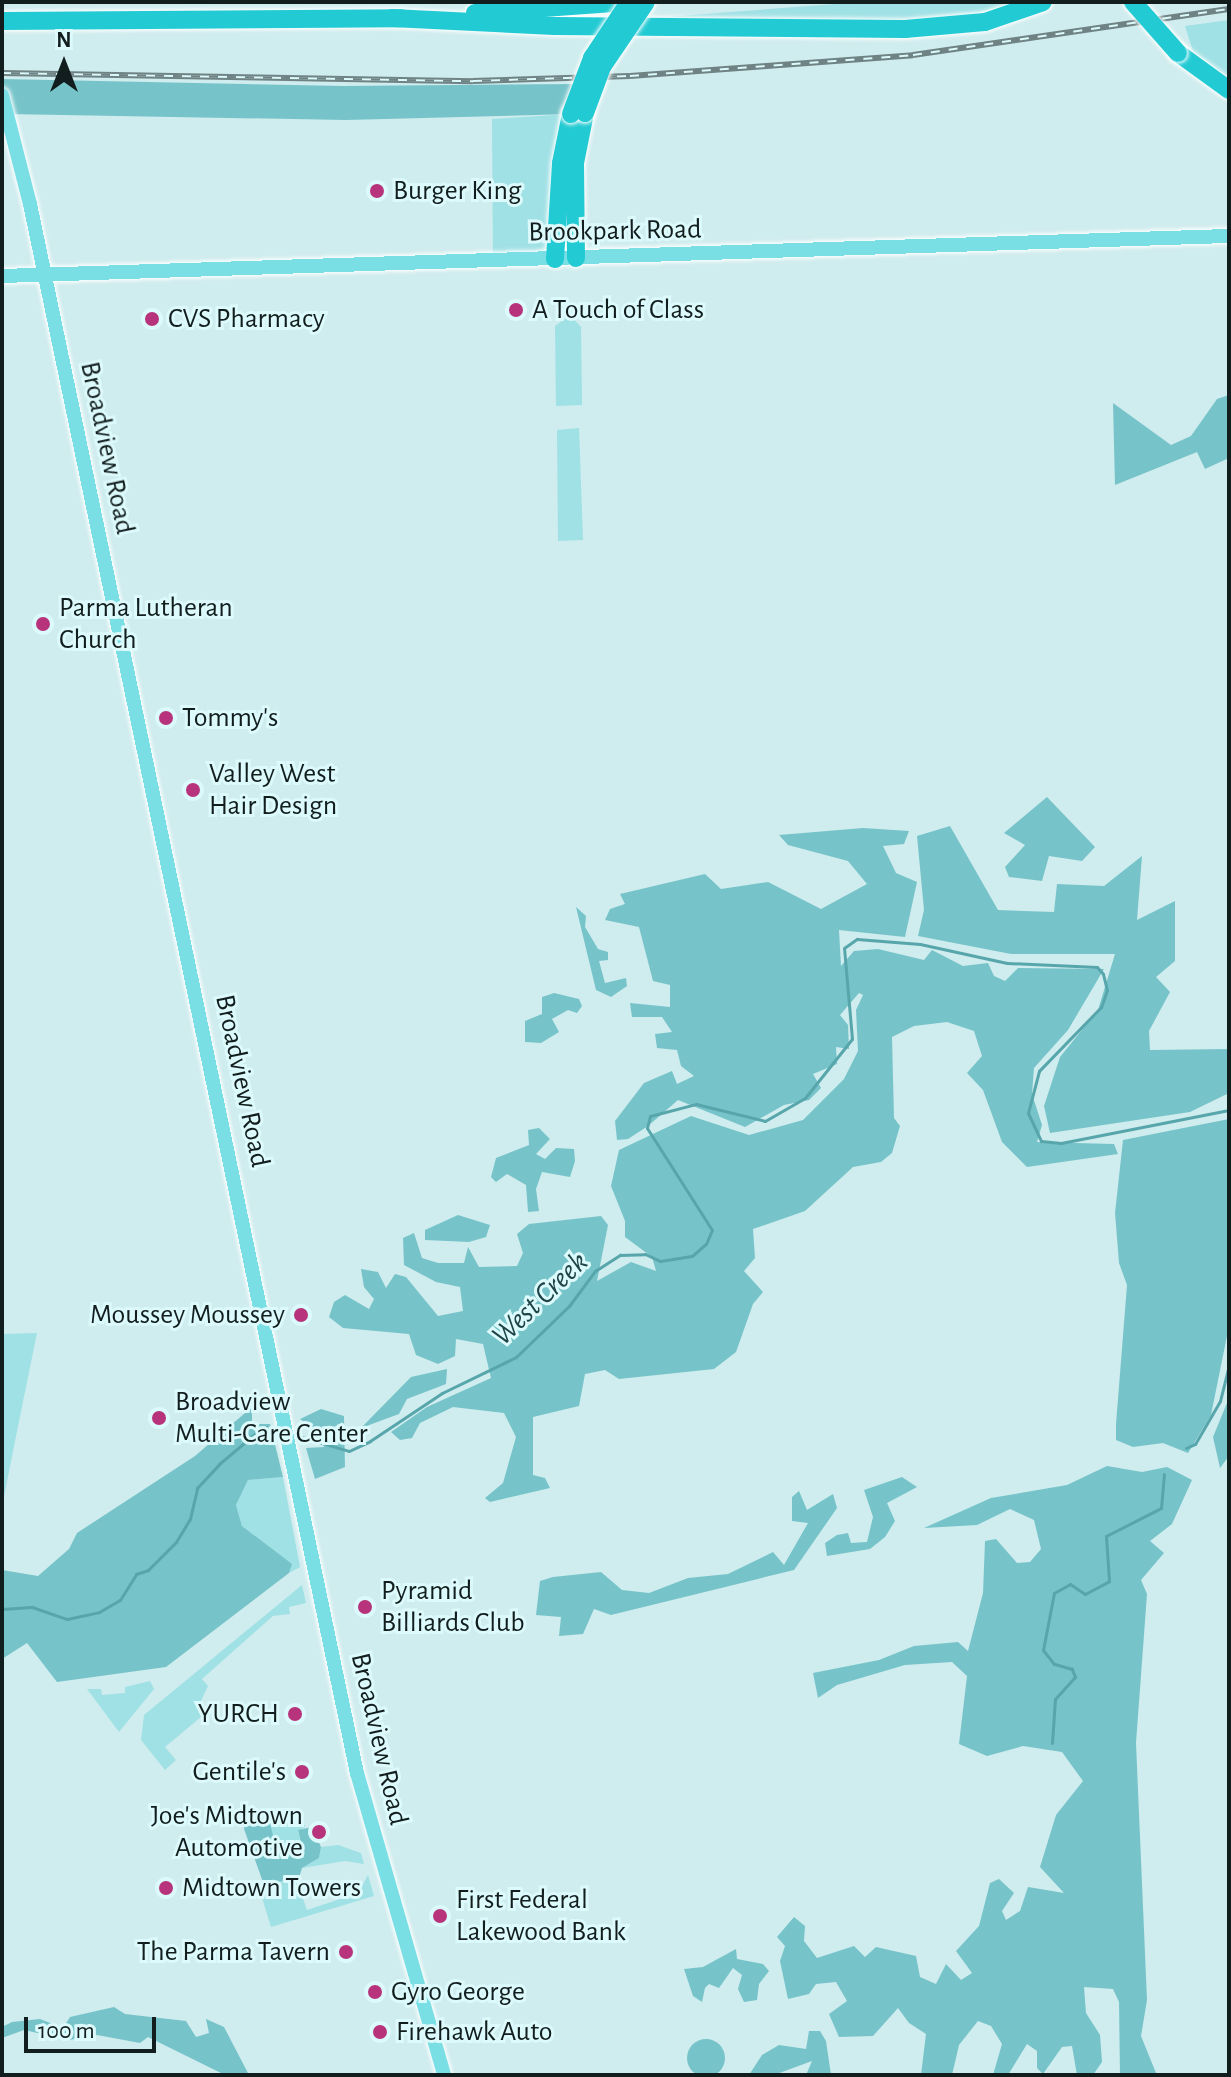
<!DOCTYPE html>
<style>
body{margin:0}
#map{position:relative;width:1231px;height:2077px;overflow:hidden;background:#cfecee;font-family:"Alegreya Sans",sans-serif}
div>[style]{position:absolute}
.green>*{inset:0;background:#a0e1e5}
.forest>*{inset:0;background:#76c4c9}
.round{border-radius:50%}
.stream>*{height:3px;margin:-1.5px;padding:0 1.5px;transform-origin:1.5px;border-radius:1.5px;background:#57a6ab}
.roads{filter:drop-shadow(0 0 2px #fff) drop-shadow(0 0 2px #fff)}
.major>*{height:14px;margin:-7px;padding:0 7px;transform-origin:7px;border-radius:7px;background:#7adfe5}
.highway>*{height:18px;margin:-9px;padding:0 9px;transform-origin:9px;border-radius:9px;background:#22cad3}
.rail>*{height:6px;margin-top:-3px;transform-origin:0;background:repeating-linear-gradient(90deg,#dcfafb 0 9px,#6f8385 0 18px);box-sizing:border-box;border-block:2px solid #6f8385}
.bridges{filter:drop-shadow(0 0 2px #fff) drop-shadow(0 0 2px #fff)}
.highway-bridge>*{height:18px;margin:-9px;padding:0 9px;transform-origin:9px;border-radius:9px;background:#22cad3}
.dots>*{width:22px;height:22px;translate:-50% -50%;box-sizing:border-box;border:4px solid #dcfafb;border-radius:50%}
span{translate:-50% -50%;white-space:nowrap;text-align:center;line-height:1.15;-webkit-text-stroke:6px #dcfafb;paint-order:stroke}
.poi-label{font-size:28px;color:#121d1e}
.left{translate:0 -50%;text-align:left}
.right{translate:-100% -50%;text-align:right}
.street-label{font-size:28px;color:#121d1e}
.water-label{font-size:30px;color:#1f4447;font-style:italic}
.frame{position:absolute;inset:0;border:4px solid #121d1e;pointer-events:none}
.north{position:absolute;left:24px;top:24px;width:80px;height:80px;-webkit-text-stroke:6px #dcfafb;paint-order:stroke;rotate:0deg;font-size:22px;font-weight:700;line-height:32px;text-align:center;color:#121d1e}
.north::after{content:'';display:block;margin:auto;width:28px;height:36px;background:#121d1e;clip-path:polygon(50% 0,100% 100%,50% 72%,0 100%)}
.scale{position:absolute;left:24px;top:2017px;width:132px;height:36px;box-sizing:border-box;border:4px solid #121d1e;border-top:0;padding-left:10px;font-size:24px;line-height:28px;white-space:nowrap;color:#121d1e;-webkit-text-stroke:6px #dcfafb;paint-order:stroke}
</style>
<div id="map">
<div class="green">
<i style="clip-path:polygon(861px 2px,1020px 2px,944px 21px,652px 18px)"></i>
<i style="clip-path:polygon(1229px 20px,1229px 79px,1193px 51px,1185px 26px)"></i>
<i style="clip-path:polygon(571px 114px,555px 259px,493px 261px,492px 119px)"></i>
<i style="clip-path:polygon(570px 315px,581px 327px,582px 405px,556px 406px,555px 326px)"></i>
<i style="clip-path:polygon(579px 428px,583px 540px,558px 541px,557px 430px)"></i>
<i style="clip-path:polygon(37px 1333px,16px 1436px,2px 1507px,2px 1334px)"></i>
<i style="clip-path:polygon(283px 1477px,300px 1567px,289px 1573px,291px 1564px,242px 1526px,236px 1505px,248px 1480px)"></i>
<i style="clip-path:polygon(302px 1585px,306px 1603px,289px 1607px,290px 1614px,273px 1616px,202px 1679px,208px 1686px,200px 1703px,207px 1712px,165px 1747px,176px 1760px,165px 1770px,141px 1740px,144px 1715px)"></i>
<i style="clip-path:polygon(150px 1681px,154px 1689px,119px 1732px,87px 1689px,101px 1689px,102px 1695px,125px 1693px,125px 1687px)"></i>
<i style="clip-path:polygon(300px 1813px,305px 1827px,298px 1831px,303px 1851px,277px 1853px,268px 1831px,270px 1819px)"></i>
<i style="clip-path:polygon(338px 1845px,361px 1853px,364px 1864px,345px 1861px,302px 1868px,319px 1858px,321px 1847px)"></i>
<i style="clip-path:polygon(368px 1875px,374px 1896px,271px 1927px,259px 1888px,296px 1879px,307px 1910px,358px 1893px)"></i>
</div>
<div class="forest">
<i style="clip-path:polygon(2px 79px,343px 86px,580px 84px,571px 114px,346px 120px,7px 114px)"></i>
<i style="clip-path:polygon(1229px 395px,1229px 458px,1205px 469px,1197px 452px,1115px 485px,1113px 403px,1171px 445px,1191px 436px,1217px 399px)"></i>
<i style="clip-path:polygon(1047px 797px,1095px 847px,1082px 861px,1049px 856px,1042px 881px,1009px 877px,1005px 867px,1025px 845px,1004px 833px)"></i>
<i style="clip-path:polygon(950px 826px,998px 910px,1054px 912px,1057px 884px,1104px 886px,1142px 856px,1137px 920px,1175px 901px,1175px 961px,1156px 977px,1170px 992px,1149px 1031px,1150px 1050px,1229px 1049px,1229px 1093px,1190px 1112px,1050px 1133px,1044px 1106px,1060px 1057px,1098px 1010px,1115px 954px,1011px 954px,918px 936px,924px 910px,917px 836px)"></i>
<i style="clip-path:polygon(863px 828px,909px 831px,904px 844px,883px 846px,896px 873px,917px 882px,905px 937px,839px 930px,841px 966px,854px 951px,878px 949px,924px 960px,932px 950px,963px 966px,988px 963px,994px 976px,1005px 981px,1018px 968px,1104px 969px,1068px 1030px,1034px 1068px,1032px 1094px,1042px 1125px,1037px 1142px,1114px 1144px,1118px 1154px,1027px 1167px,1002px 1142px,983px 1090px,967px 1073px,982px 1056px,974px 1031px,947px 1022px,914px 1026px,892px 1037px,894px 1118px,900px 1126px,892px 1153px,881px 1162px,853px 1167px,805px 1211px,753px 1229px,755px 1258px,744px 1271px,763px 1292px,753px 1304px,736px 1352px,714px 1369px,619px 1379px,605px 1370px,585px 1374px,579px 1406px,533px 1417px,533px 1475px,545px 1478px,550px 1488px,490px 1502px,485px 1498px,503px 1483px,516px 1437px,504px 1413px,453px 1407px,420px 1423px,412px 1438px,400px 1440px,391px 1432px,427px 1407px,491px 1378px,483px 1344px,456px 1339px,455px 1356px,438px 1364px,416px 1355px,409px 1334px,343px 1328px,329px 1317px,334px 1302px,345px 1295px,369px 1309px,374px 1299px,364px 1287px,361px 1269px,378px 1272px,386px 1288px,395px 1274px,406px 1277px,438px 1316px,463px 1311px,460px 1287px,436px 1282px,404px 1265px,403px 1238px,414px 1233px,422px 1258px,438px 1263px,464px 1263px,468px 1247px,479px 1267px,517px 1266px,523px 1253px,517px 1234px,529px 1224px,601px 1216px,608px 1225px,597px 1281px,631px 1262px,656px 1271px,652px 1257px,625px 1237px,625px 1221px,611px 1186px,619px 1150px,691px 1116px,749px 1135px,803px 1120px,844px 1079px,858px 1051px,856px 1010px,863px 995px,859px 993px,840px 1015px,848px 1025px,849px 1049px,836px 1047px,837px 1064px,813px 1074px,821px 1088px,809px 1100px,784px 1105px,745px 1127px,678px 1100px,648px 1126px,628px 1139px,617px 1140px,615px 1121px,644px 1083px,672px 1071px,677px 1084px,694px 1076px,681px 1066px,677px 1050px,657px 1048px,655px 1034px,672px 1032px,662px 1017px,632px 1017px,630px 1003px,670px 1007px,670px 985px,653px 981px,639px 927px,605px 920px,610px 909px,625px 904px,620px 894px,705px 874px,721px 889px,768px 882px,821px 909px,867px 884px,848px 861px,788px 845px,779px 835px)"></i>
<i style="clip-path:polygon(576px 907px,586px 916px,585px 927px,598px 949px,608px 952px,608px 960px,599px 961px,605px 983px,626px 978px,627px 986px,611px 997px,596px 990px)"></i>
<i style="clip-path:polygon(554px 993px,579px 999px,582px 1006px,577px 1013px,568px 1010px,552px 1019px,559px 1032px,541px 1043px,525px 1042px,525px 1021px,542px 1014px,542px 997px)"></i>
<i style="clip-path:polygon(1229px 1119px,1229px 1326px,1211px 1415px,1188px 1453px,1163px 1443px,1133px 1447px,1116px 1440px,1116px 1424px,1127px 1285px,1119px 1263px,1115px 1213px,1123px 1140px)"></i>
<i style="clip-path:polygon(539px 1128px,550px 1139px,536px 1154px,545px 1159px,556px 1148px,574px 1149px,575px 1161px,570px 1177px,542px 1172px,536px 1189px,539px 1211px,528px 1212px,526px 1185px,507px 1174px,496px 1182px,491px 1177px,496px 1158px,529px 1145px,528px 1130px)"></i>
<i style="clip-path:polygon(458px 1215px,490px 1225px,486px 1237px,469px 1242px,425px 1240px,425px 1230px)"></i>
<i style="clip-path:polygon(447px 1369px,446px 1384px,407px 1399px,399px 1414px,361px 1428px,411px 1377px)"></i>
<i style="clip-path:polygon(1229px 1398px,1229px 1456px,1220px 1468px,1213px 1437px)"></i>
<i style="clip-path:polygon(252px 1407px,252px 1424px,270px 1424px,283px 1477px,248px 1480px,236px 1505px,242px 1526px,292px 1564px,289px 1573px,166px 1667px,57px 1682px,27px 1643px,2px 1659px,2px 1570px,38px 1576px,69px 1549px,77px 1533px,195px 1456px)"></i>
<i style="clip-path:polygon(321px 1409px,344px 1416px,345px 1467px,315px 1479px,306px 1448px,324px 1447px,323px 1436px,300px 1419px)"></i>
<i style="clip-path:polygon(1107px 1466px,1142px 1472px,1167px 1467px,1192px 1480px,1172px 1524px,1150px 1541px,1164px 1553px,1141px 1580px,1147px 1594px,1136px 1743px,1147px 2000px,1141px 2036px,1156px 2073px,1183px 2075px,1120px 2075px,1119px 2002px,1113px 1989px,1084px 1987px,1086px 2013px,1100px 2035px,1102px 2062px,1093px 2075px,1077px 2075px,1072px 2046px,1062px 2047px,1043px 2074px,1037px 2068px,1037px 2051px,1027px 2044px,1008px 2075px,993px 2075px,1002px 2044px,991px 2026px,978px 2021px,959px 2045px,952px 2075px,921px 2075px,926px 2034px,909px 2023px,898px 2008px,873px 2036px,839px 2037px,829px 2014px,847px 2001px,836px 1982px,816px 1984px,809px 1994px,788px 1999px,780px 1961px,785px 1946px,777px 1937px,794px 1917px,805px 1926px,804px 1941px,817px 1958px,854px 1946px,865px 1957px,876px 1947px,916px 1956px,920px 1977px,936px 1984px,946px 1964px,961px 1980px,972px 1973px,956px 1951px,979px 1926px,990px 1883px,999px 1879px,1014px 1893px,1002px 1911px,1006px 1920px,1020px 1911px,1028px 1887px,1064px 1893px,1040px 1867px,1056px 1815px,1083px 1781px,1062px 1752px,1023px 1746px,987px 1756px,959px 1744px,967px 1676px,952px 1662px,905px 1665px,837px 1685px,818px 1698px,813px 1673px,879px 1660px,914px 1646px,958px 1642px,968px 1651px,983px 1593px,985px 1541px,996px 1539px,1017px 1563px,1030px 1562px,1041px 1549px,1034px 1520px,1010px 1509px,977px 1525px,924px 1528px,991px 1498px,1067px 1485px)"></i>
<i style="clip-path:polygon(902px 1477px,917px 1487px,887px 1503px,895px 1521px,885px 1537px,870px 1549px,827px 1556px,825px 1543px,837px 1535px,848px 1533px,851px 1543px,867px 1542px,873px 1517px,864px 1490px)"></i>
<i style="clip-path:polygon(799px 1491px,807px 1510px,833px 1494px,837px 1508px,794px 1570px,611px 1615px,594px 1609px,583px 1634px,559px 1636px,561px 1617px,536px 1615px,540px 1581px,553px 1577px,601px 1572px,622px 1590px,649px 1593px,688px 1578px,728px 1574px,773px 1552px,784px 1565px,808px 1523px,792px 1521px,792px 1497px)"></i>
<i style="clip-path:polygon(246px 1821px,270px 1823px,277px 1853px,291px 1855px,303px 1851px,298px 1830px,312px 1827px,321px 1847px,319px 1858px,302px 1868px,299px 1878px,264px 1885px,244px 1829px)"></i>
<i style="clip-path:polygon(736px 1949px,737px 1959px,763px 1964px,769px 1971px,759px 1984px,757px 2000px,744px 2002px,738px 1989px,742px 1975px,733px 1968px,719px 1988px,709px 1984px,705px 1988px,702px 2002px,693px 1996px,684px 1969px,703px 1967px)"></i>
<i style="clip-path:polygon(114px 2007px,125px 2014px,186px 2021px,196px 2037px,209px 2033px,206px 2019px,224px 2027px,249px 2075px,225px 2075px,148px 2037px,140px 2043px,97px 2035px,69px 2040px,24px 2030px,2px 2038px,2px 2027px,12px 2022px,40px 2019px,63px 2028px,70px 2017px)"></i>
<i style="clip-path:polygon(809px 2031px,820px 2031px,826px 2041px,831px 2075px,806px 2075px,812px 2061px,774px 2075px,749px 2075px,762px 2055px,779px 2045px,806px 2049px)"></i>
<i class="round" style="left:687px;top:2039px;width:38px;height:38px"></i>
</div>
<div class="stream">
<i style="left:291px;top:1434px;width:60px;rotate:16.3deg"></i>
<i style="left:349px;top:1451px;width:23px;rotate:-25deg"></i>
<i style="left:370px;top:1441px;width:87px;rotate:-33.7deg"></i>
<i style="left:442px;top:1393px;width:82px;rotate:-25.9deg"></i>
<i style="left:516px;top:1357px;width:74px;rotate:-43.9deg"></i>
<i style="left:569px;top:1306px;width:44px;rotate:-53.4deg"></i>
<i style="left:595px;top:1271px;width:30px;rotate:-33deg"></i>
<i style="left:620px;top:1255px;width:25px;rotate:-2deg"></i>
<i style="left:645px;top:1254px;width:17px;rotate:25deg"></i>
<i style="left:660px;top:1261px;width:32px;rotate:-9deg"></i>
<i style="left:692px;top:1256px;width:18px;rotate:-41deg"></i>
<i style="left:706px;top:1244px;width:15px;rotate:-67deg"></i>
<i style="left:712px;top:1230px;width:121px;rotate:-122.5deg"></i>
<i style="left:647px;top:1128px;width:12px;rotate:-76deg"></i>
<i style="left:650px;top:1116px;width:48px;rotate:-14.6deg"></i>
<i style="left:696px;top:1104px;width:71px;rotate:13.8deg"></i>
<i style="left:765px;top:1121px;width:46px;rotate:-29.9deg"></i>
<i style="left:805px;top:1098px;width:75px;rotate:-51.5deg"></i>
<i style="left:852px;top:1039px;width:91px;rotate:-95deg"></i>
<i style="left:844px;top:948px;width:16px;rotate:-35deg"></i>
<i style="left:857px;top:939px;width:63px;rotate:4.5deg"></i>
<i style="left:920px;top:944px;width:89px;rotate:12.3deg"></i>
<i style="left:1007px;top:963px;width:90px;rotate:2.5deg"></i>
<i style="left:1097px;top:967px;width:9px;rotate:49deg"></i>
<i style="left:1103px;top:974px;width:16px;rotate:76deg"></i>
<i style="left:1107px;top:990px;width:18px;rotate:109deg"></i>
<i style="left:1101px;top:1007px;width:89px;rotate:134.1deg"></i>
<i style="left:1039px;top:1071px;width:43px;rotate:104.7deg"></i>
<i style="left:1028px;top:1113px;width:31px;rotate:65deg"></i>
<i style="left:1041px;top:1141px;width:20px;rotate:6deg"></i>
<i style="left:1061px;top:1143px;width:171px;rotate:-11.1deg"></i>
<i style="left:1186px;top:1448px;width:10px;rotate:-24deg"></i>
<i style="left:1195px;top:1444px;width:50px;rotate:-59.8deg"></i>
<i style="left:1220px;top:1401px;width:38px;rotate:-76deg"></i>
<i style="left:2px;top:1609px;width:30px;rotate:-4deg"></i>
<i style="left:32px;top:1607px;width:37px;rotate:19deg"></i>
<i style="left:67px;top:1619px;width:33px;rotate:-12deg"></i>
<i style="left:99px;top:1612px;width:24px;rotate:-30deg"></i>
<i style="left:120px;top:1600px;width:31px;rotate:-58deg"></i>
<i style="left:136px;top:1574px;width:13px;rotate:-18deg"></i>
<i style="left:148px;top:1570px;width:40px;rotate:-45deg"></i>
<i style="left:176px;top:1542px;width:27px;rotate:-59deg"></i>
<i style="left:190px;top:1519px;width:32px;rotate:-77deg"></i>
<i style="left:197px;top:1488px;width:33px;rotate:-47deg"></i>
<i style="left:219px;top:1464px;width:48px;rotate:-40deg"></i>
<i style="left:256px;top:1433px;width:13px;rotate:-29deg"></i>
<i style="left:267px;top:1427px;width:14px;rotate:17deg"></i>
<i style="left:1052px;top:1743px;width:44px;rotate:-86.1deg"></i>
<i style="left:1055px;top:1699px;width:30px;rotate:-48deg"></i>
<i style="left:1075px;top:1677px;width:9px;rotate:-111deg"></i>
<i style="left:1072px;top:1669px;width:19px;rotate:-164deg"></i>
<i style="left:1054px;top:1664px;width:18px;rotate:-128deg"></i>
<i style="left:1043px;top:1650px;width:58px;rotate:-79.1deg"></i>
<i style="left:1054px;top:1593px;width:18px;rotate:-29deg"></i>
<i style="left:1070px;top:1584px;width:18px;rotate:34deg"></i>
<i style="left:1085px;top:1594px;width:27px;rotate:-28deg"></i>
<i style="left:1109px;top:1581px;width:45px;rotate:-93.8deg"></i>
<i style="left:1106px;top:1536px;width:62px;rotate:-27deg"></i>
<i style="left:1161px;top:1508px;width:34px;rotate:-85deg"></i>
</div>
<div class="roads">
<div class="major">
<i style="left:2px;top:95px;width:113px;rotate:75.6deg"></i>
<i style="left:30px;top:204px;width:1603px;rotate:78.23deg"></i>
<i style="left:357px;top:1773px;width:314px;rotate:73.9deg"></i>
<i style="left:2px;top:276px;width:1228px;rotate:-1.87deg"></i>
</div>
<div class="highway">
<i style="left:475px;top:13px;width:153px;rotate:-4.1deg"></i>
<i style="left:392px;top:18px;width:162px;rotate:2.8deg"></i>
<i style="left:554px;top:26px;width:351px;rotate:0.5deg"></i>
<i style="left:905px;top:29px;width:80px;rotate:-5deg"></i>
<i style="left:985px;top:22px;width:61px;rotate:-19deg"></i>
<i style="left:2px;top:21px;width:400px;rotate:-0.4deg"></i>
<i style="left:1178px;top:53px;width:63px;rotate:36deg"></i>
<i style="left:576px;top:258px;width:95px;rotate:-90.6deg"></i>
<i style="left:575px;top:163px;width:51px;rotate:-78.7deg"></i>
<i style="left:555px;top:259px;width:96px;rotate:-86.4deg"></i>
<i style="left:561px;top:163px;width:50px;rotate:-78.5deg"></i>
</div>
</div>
<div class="rail">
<i style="left:2px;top:73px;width:471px;rotate:1deg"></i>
<i style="left:473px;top:81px;width:157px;rotate:-1.8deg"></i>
<i style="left:630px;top:76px;width:284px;rotate:-4.2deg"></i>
<i style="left:913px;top:55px;width:319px;rotate:-8.3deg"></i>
</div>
<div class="bridges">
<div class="highway-bridge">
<i style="left:1133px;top:2px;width:68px;rotate:48.6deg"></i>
<i style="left:585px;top:113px;width:49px;rotate:-69.7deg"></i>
<i style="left:602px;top:67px;width:78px;rotate:-55.9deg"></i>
<i style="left:571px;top:114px;width:60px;rotate:-69.4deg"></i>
<i style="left:592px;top:58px;width:67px;rotate:-56.5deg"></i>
</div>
</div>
<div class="dots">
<i style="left:377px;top:191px;background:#b7347c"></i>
<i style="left:516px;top:310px;background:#b7347c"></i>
<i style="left:152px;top:319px;background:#b7347c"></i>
<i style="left:43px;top:624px;background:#b7347c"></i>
<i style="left:166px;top:718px;background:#b7347c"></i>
<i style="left:193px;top:790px;background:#b7347c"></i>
<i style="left:301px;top:1315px;background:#b7347c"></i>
<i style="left:159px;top:1418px;background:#b7347c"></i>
<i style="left:365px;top:1607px;background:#b7347c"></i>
<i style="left:295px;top:1714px;background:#b7347c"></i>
<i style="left:302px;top:1772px;background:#b7347c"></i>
<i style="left:319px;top:1832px;background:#b7347c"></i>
<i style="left:166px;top:1888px;background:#b7347c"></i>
<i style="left:440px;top:1916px;background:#b7347c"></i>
<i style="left:346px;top:1952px;background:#b7347c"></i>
<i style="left:375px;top:1992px;background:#b7347c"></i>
<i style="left:380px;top:2032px;background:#b7347c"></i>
</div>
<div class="poi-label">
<span class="left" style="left:393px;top:191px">Burger King</span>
<span class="left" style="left:532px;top:310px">A Touch of Class</span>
<span class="left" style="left:168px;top:319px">CVS Pharmacy</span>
<span class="left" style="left:59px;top:624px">Parma Lutheran<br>Church</span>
<span class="left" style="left:182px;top:718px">Tommy's</span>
<span class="left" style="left:209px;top:790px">Valley West<br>Hair Design</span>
<span class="right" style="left:285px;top:1315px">Moussey Moussey</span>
<span class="left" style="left:175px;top:1418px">Broadview<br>Multi-Care Center</span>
<span class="left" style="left:381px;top:1607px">Pyramid<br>Billiards Club</span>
<span class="right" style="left:279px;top:1714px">YURCH</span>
<span class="right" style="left:286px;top:1772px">Gentile's</span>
<span class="right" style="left:303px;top:1832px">Joe's Midtown<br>Automotive</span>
<span class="left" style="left:182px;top:1888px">Midtown Towers</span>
<span class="left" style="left:456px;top:1916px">First Federal<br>Lakewood Bank</span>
<span class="right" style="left:330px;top:1952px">The Parma Tavern</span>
<span class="left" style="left:391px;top:1992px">Gyro George</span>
<span class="left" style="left:396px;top:2032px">Firehawk Auto</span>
</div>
<div class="street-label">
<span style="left:615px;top:231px;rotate:-1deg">Brookpark Road</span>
<span style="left:107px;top:448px;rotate:78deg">Broadview Road</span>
<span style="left:242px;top:1081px;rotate:78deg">Broadview Road</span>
<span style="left:379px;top:1739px;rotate:77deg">Broadview Road</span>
</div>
<div class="water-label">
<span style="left:540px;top:1299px;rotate:-44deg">West Creek</span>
</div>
<div class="frame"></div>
<div class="north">N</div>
<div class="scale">100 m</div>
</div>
